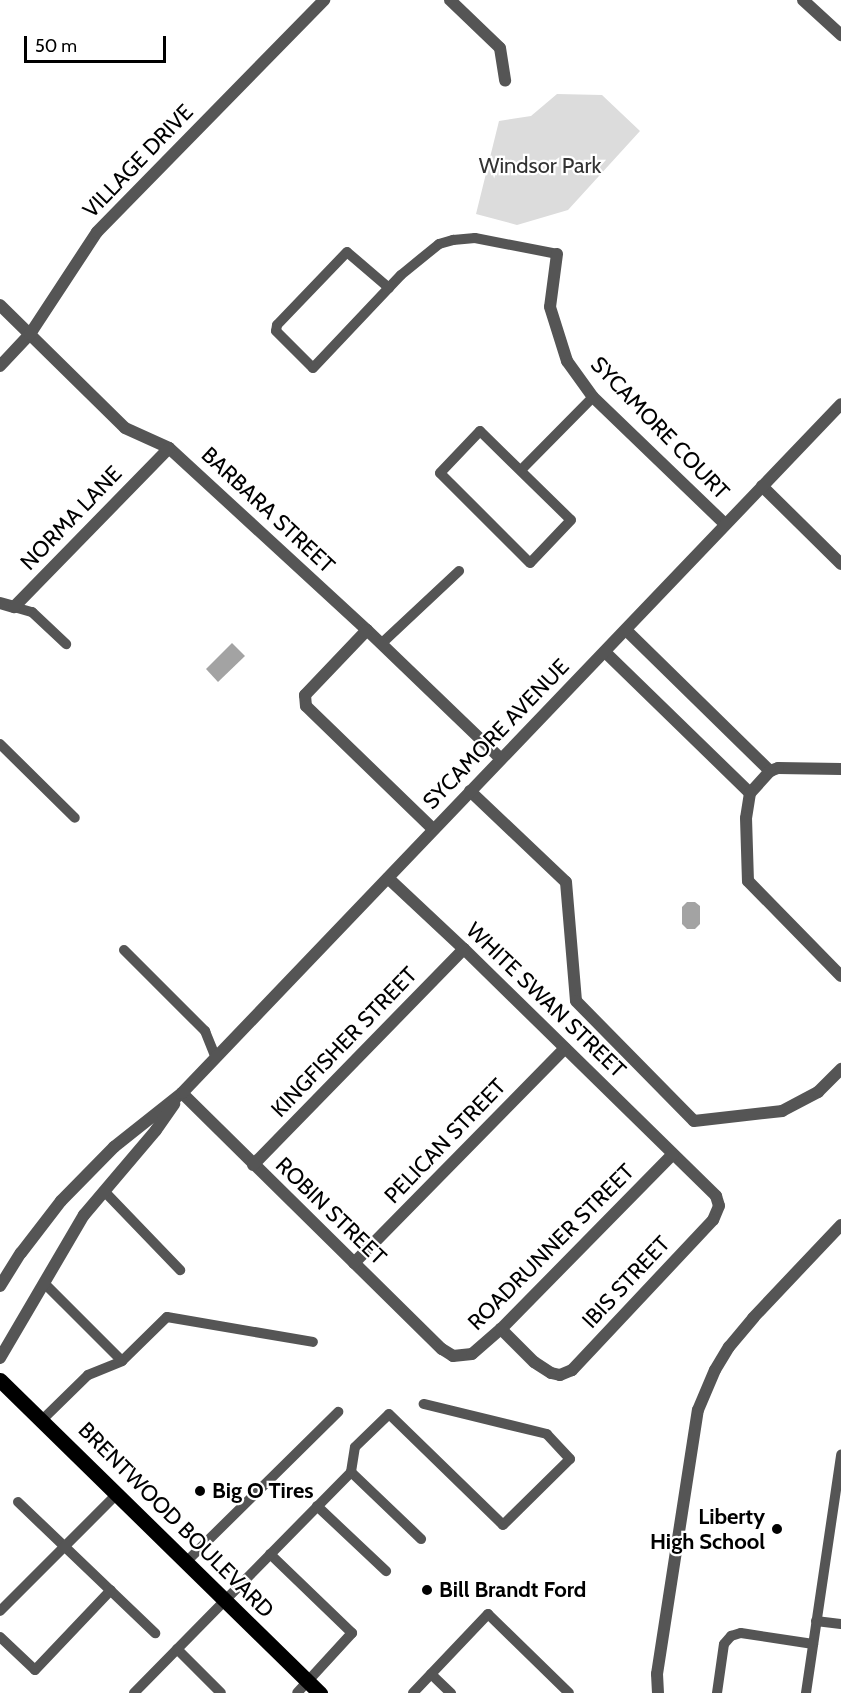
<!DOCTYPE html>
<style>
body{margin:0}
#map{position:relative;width:841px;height:1693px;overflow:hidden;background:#fff;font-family:Cabin,sans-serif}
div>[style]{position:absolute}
.green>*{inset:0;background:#dcdcdc}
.water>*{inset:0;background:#a3a3a3}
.service>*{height:10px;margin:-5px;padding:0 5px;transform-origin:5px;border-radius:5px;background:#555}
.minor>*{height:12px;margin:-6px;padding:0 6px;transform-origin:6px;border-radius:6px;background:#555}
.tertiary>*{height:12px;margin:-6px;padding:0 6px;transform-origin:6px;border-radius:6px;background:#555}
.primary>*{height:15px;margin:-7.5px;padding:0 7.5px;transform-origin:7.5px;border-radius:7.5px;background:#000}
.dots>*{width:16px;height:16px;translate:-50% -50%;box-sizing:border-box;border:3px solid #fff;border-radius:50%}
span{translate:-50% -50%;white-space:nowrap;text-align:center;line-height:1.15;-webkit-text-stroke:4.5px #fff;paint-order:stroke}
.street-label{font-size:22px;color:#000}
.park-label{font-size:22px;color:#333}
.poi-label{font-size:22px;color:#000;font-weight:700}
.left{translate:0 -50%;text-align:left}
.right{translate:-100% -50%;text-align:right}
.scale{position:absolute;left:24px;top:36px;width:142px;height:27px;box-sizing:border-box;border:3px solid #000;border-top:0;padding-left:8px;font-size:18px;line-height:21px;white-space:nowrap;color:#000;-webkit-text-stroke:4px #fff;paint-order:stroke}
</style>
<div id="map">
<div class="green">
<i style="clip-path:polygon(557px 94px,602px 95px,640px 131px,568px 210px,517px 225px,476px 214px,499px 121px,531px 116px)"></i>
</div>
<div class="water">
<i style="clip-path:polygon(232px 643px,245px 656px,218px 682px,206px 669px)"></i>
<i style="clip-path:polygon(687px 902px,695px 902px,700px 906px,700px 924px,695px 929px,687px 929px,682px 924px,682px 907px)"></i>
</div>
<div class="service">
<i style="left:389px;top:288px;width:55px;rotate:-139.4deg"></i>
<i style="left:347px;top:252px;width:101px;rotate:133.8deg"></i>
<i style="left:277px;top:325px;width:6px;rotate:99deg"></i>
<i style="left:276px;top:331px;width:52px;rotate:45deg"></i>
<i style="left:313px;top:368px;width:128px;rotate:-46.6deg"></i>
<i style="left:401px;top:275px;width:49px;rotate:-39.2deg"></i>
<i style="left:439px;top:244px;width:15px;rotate:-16deg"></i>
<i style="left:453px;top:240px;width:22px;rotate:-5deg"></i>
<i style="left:475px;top:238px;width:84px;rotate:11deg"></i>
<i style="left:480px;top:431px;width:127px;rotate:44.4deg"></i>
<i style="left:571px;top:520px;width:59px;rotate:133.6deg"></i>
<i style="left:530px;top:563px;width:127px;rotate:-135deg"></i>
<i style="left:440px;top:473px;width:58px;rotate:-46.4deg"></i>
<i style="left:521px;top:470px;width:103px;rotate:-45.4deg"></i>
<i style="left:14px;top:607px;width:19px;rotate:16deg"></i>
<i style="left:32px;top:612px;width:47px;rotate:43.3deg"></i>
<i style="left:381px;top:644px;width:107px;rotate:-43.1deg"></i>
<i style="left:0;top:744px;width:105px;rotate:44.6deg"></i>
<i style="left:124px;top:950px;width:115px;rotate:45deg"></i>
<i style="left:205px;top:1031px;width:29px;rotate:68deg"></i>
<i style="left:104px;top:1191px;width:110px;rotate:46.1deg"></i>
<i style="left:44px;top:1283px;width:110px;rotate:45deg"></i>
<i style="left:122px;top:1361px;width:63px;rotate:-44.4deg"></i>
<i style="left:167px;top:1317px;width:148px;rotate:9.7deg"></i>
<i style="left:42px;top:1420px;width:64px;rotate:-44.4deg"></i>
<i style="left:88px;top:1375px;width:37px;rotate:-22deg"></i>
<i style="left:351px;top:1472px;width:97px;rotate:43.7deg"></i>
<i style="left:18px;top:1502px;width:190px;rotate:43.7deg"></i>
<i style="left:317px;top:1506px;width:95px;rotate:43.3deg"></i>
<i style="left:270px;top:1554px;width:114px;rotate:43.9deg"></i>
<i style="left:352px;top:1633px;width:81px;rotate:132.5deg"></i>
<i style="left:186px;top:1562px;width:214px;rotate:-44.6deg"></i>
<i style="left:0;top:1611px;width:165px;rotate:-45deg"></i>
<i style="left:816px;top:1621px;width:25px;rotate:7deg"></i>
<i style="left:0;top:1637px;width:48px;rotate:43.3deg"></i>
<i style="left:35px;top:1670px;width:110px;rotate:-46.5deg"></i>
<i style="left:177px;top:1649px;width:62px;rotate:45deg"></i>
<i style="left:431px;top:1674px;width:28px;rotate:44deg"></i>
<i style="left:134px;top:1693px;width:310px;rotate:-45.5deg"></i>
<i style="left:351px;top:1472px;width:25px;rotate:-81deg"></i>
<i style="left:355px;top:1447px;width:47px;rotate:-44.1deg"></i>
<i style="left:389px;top:1414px;width:159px;rotate:44.2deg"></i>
<i style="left:503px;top:1525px;width:94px;rotate:-44.6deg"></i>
<i style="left:570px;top:1459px;width:34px;rotate:-133deg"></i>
<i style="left:547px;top:1434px;width:127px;rotate:-166.3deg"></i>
<i style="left:413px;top:1693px;width:109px;rotate:-46.5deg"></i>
<i style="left:488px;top:1614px;width:113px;rotate:44.3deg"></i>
<i style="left:717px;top:1693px;width:49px;rotate:-81.9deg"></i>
<i style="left:724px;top:1644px;width:11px;rotate:-49deg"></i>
<i style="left:731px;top:1636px;width:10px;rotate:-17deg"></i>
<i style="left:741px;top:1633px;width:73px;rotate:8.7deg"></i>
<i style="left:806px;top:1693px;width:241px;rotate:-81.6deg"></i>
</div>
<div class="minor">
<i style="left:450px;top:0;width:69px;rotate:43.8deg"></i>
<i style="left:500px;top:48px;width:33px;rotate:81deg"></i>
<i style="left:803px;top:0;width:52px;rotate:42.6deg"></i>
<i style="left:557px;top:254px;width:53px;rotate:97.5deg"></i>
<i style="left:550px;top:307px;width:57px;rotate:72.5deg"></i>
<i style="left:567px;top:361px;width:44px;rotate:54.2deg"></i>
<i style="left:593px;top:397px;width:183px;rotate:43.9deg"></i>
<i style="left:0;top:305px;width:175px;rotate:44.5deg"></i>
<i style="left:125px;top:428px;width:48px;rotate:24.4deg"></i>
<i style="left:169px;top:448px;width:269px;rotate:42.6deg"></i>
<i style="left:367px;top:630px;width:185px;rotate:43.9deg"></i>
<i style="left:0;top:366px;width:44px;rotate:-46.8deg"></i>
<i style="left:30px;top:334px;width:122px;rotate:-56.7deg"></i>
<i style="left:97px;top:232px;width:325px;rotate:-45.6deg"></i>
<i style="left:762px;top:486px;width:111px;rotate:44.6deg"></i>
<i style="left:0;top:603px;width:15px;rotate:16deg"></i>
<i style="left:14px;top:607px;width:222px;rotate:-45.7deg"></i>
<i style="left:367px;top:630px;width:90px;rotate:133.6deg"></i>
<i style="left:305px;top:695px;width:11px;rotate:85deg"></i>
<i style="left:306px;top:706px;width:177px;rotate:44.1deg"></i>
<i style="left:626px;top:630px;width:202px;rotate:44.4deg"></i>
<i style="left:605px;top:652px;width:202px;rotate:44.2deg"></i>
<i style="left:841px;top:769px;width:63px;rotate:-179.1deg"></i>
<i style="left:778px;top:768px;width:9px;rotate:159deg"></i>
<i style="left:770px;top:771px;width:30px;rotate:132deg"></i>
<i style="left:750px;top:793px;width:25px;rotate:99deg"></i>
<i style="left:746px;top:818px;width:63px;rotate:88.2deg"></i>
<i style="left:748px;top:881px;width:133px;rotate:45.6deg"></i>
<i style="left:470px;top:791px;width:132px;rotate:43.5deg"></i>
<i style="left:566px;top:882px;width:119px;rotate:85.2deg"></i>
<i style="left:576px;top:1001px;width:168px;rotate:45.5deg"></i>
<i style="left:694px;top:1121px;width:89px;rotate:-6.5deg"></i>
<i style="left:782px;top:1111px;width:41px;rotate:-27.8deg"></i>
<i style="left:818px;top:1092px;width:33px;rotate:-45deg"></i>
<i style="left:388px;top:878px;width:104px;rotate:43.1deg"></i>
<i style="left:464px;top:949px;width:353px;rotate:44.4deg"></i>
<i style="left:716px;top:1196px;width:10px;rotate:73deg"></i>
<i style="left:719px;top:1206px;width:15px;rotate:113deg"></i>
<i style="left:713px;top:1220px;width:206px;rotate:133.2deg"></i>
<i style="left:572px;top:1370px;width:13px;rotate:157deg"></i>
<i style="left:560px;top:1375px;width:9px;rotate:-167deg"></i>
<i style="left:551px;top:1373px;width:20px;rotate:-147deg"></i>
<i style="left:534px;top:1362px;width:47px;rotate:-135deg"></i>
<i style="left:182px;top:1093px;width:365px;rotate:44.6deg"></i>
<i style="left:442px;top:1349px;width:13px;rotate:32deg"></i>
<i style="left:453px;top:1356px;width:19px;rotate:-6deg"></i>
<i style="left:472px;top:1354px;width:38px;rotate:-41deg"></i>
<i style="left:501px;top:1329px;width:245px;rotate:-45.5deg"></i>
<i style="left:253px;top:1165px;width:302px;rotate:-45.7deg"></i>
<i style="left:354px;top:1263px;width:301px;rotate:-45.5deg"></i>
<i style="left:658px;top:1693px;width:19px;rotate:-93deg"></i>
<i style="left:657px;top:1674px;width:267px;rotate:-81.2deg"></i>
<i style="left:698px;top:1410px;width:43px;rotate:-67deg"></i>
<i style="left:715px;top:1370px;width:27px;rotate:-59deg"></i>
<i style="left:729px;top:1347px;width:38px;rotate:-50deg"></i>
<i style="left:753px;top:1318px;width:128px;rotate:-46.6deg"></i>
</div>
<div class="tertiary">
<i style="left:0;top:1286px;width:39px;rotate:-58deg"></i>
<i style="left:21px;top:1253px;width:66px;rotate:-52.4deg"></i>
<i style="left:61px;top:1201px;width:76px;rotate:-45.5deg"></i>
<i style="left:114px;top:1147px;width:87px;rotate:-38.5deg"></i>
<i style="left:182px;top:1093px;width:953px;rotate:-46.27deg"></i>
<i style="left:0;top:1358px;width:166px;rotate:-59.6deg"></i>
<i style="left:84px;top:1215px;width:111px;rotate:-49.7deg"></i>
<i style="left:156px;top:1130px;width:32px;rotate:-55deg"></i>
</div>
<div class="primary">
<i style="left:0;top:1380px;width:448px;rotate:44.4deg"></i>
</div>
<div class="dots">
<i style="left:200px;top:1491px;background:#000"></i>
<i style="left:777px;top:1529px;background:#000"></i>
<i style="left:427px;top:1590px;background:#000"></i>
</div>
<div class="street-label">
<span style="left:138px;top:161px;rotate:-46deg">VILLAGE DRIVE</span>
<span style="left:660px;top:428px;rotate:46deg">SYCAMORE COURT</span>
<span style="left:268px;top:510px;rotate:43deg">BARBARA STREET</span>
<span style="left:71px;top:518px;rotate:-46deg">NORMA LANE</span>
<span style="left:496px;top:734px;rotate:-46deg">SYCAMORE AVENUE</span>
<span style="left:546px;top:1000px;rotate:44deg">WHITE SWAN STREET</span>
<span style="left:344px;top:1042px;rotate:-46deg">KINGFISHER STREET</span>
<span style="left:445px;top:1141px;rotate:-46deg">PELICAN STREET</span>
<span style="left:331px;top:1211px;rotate:44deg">ROBIN STREET</span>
<span style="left:551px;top:1247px;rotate:-45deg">ROADRUNNER STREET</span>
<span style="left:626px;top:1282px;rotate:-47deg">IBIS STREET</span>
<span style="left:176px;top:1520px;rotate:45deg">BRENTWOOD BOULEVARD</span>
</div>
<div class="park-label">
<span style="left:540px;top:166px">Windsor Park</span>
</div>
<div class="poi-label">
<span class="left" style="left:212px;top:1491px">Big O Tires</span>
<span class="right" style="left:765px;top:1529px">Liberty<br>High School</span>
<span class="left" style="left:439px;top:1590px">Bill Brandt Ford</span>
</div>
<div class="scale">50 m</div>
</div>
